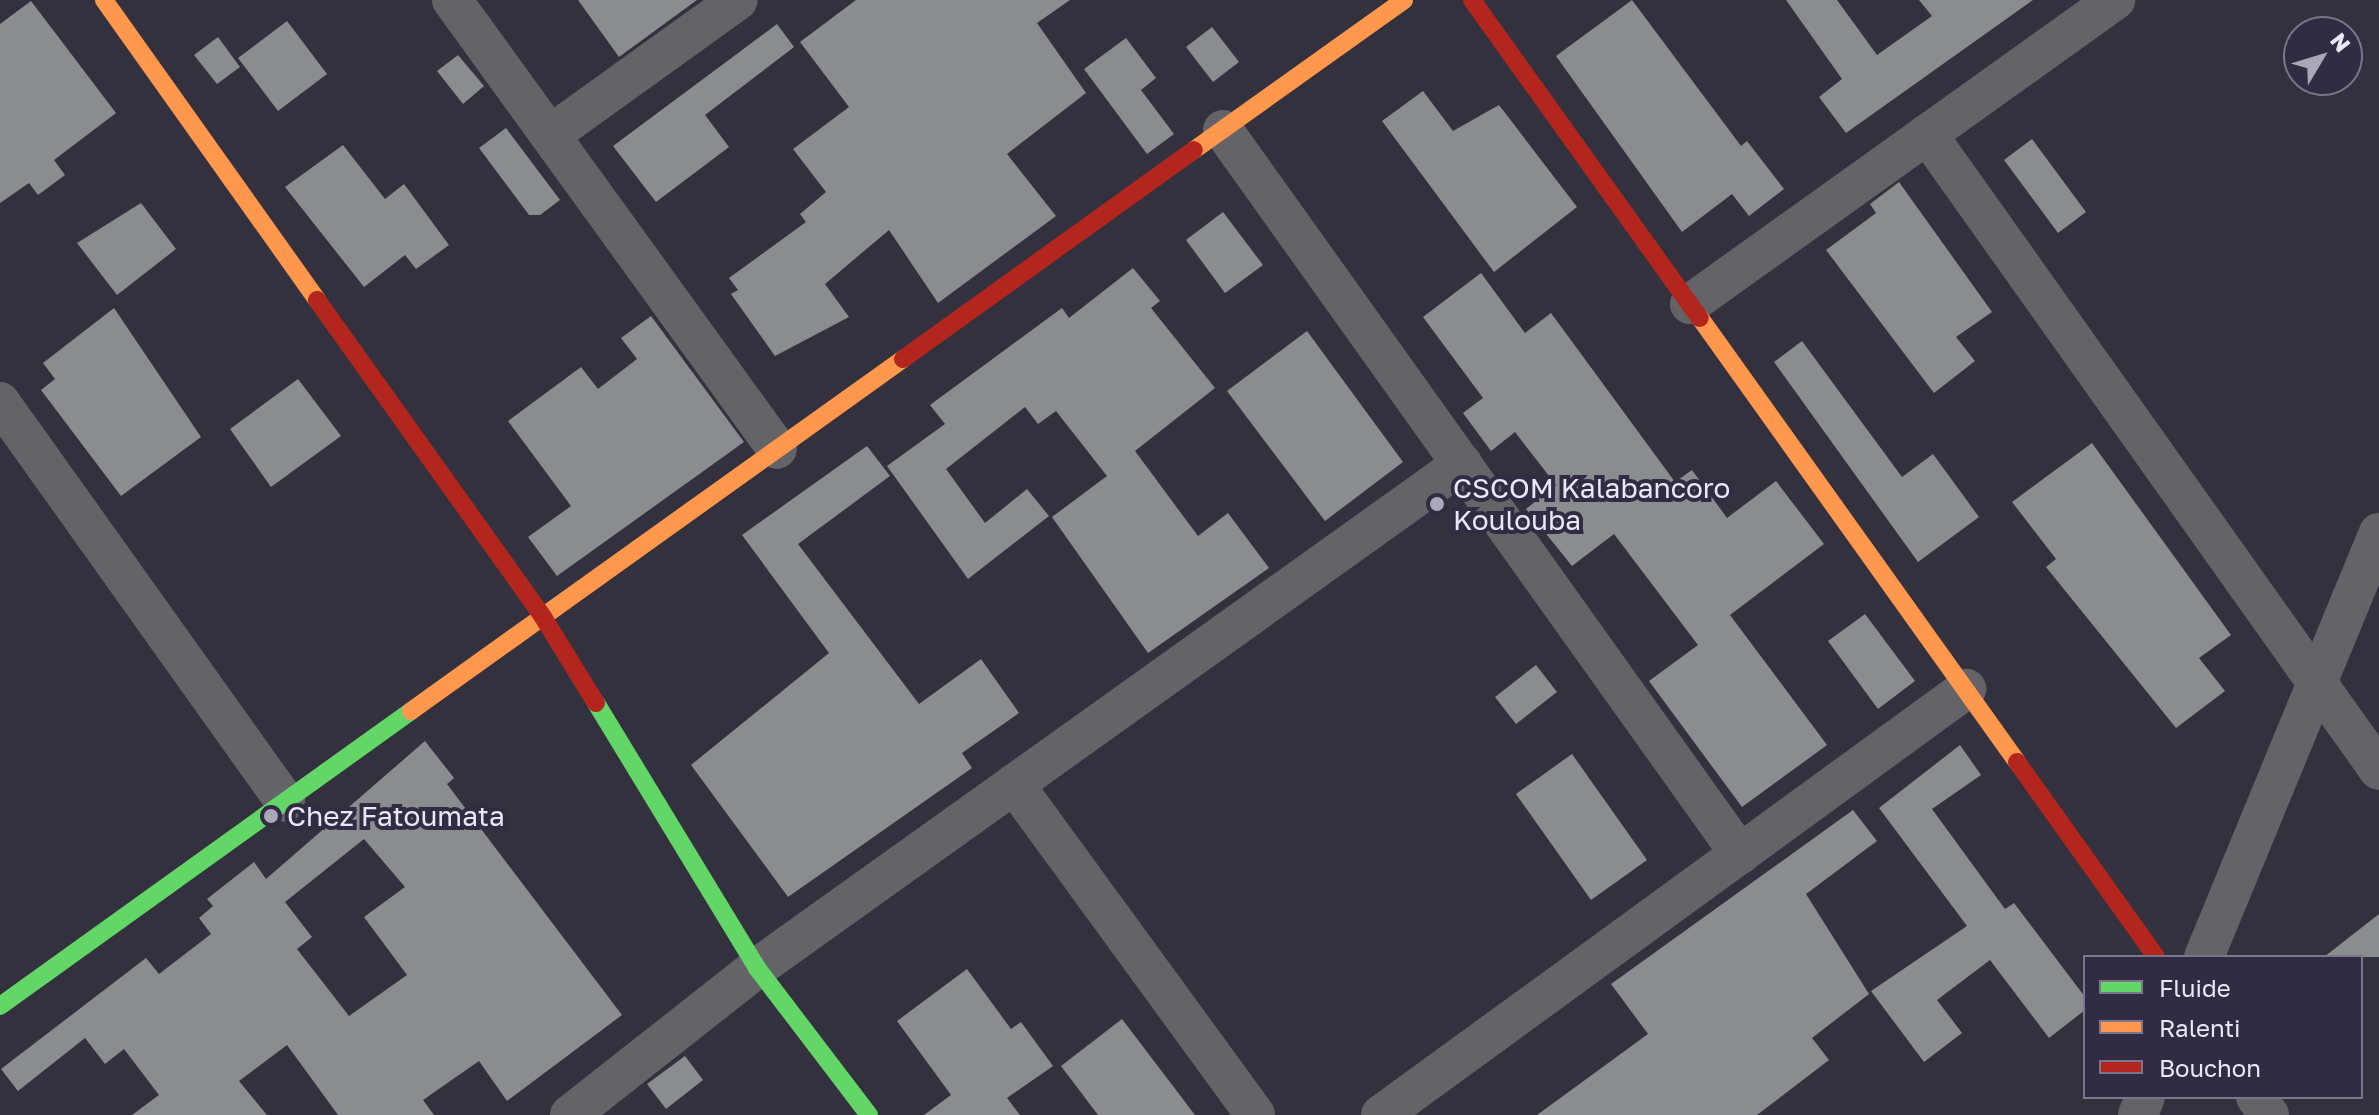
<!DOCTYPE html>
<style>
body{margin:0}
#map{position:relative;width:2379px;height:1115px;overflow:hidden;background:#34313e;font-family:"Golos Text",sans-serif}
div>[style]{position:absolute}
.building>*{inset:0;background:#8a8d8f}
.street>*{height:40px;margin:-20px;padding:0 20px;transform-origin:20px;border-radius:20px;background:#646368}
.fast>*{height:18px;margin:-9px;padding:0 9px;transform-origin:9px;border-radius:9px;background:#63d668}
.slow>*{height:18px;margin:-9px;padding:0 9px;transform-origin:9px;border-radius:9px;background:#ff974d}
.jam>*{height:18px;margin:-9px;padding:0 9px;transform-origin:9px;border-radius:9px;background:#b3261e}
.dots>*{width:22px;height:22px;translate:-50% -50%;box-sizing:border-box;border:4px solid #312c43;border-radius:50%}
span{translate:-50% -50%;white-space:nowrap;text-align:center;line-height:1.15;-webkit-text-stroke:8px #312c43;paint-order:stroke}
.poi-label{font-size:28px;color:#eae7f7}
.left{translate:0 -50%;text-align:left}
.legend{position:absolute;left:2083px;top:955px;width:280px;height:144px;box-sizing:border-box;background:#312c43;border:2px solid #7b778b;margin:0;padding:10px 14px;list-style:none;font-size:24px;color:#eae7f7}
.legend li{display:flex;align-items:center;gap:16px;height:40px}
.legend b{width:40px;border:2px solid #7b778b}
.north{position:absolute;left:2283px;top:16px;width:80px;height:80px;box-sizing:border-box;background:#312c43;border:2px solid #7b778b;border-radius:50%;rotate:52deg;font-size:22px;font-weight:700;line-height:32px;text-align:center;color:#eae7f7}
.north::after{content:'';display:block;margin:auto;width:28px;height:36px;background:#aaa7b6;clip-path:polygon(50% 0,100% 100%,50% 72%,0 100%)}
</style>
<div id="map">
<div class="building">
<i style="clip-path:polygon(578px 0,697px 0,619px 57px)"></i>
<i style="clip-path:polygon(856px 0,1070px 0,1037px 23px,1086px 93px,1007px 154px,1056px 216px,938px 303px,889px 230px,825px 284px,849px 317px,775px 356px,731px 294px,738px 290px,729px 278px,806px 222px,800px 214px,826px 192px,793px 149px,849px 107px,800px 42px)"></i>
<i style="clip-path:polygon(1632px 0,1741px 146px,1747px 141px,1784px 189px,1749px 216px,1732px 194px,1682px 232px,1556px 56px)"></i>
<i style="clip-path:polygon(1786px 0,1837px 0,1877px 55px,1932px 16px,1919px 0,2033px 0,1846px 133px,1819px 97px,1842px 79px)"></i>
<i style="clip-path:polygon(31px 1px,116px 113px,54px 160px,65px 175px,38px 195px,29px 183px,0 203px,0 24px)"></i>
<i style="clip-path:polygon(287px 21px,327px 74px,278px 111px,238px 58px)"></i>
<i style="clip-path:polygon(777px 24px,794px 47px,705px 115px,729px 147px,656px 202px,613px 146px)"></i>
<i style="clip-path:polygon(1212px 27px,1239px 62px,1213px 82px,1186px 47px)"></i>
<i style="clip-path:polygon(218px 37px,240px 67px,217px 84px,194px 55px)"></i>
<i style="clip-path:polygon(1126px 38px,1156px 78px,1141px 90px,1174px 134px,1147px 154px,1084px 69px)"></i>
<i style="clip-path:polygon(458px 55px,484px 86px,463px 104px,437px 71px)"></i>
<i style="clip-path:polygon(1423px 91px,1453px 131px,1499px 105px,1577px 207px,1494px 272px,1382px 121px)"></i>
<i style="clip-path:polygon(506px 128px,560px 200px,540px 215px,529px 215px,479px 148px)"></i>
<i style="clip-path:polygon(2032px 139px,2086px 212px,2058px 233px,2004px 160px)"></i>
<i style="clip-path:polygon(343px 145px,385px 199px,404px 184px,449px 245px,416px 269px,405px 255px,364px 287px,285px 187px)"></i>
<i style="clip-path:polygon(1899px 182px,1992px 312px,1956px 337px,1975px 361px,1934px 393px,1826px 250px,1876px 213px,1870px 204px)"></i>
<i style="clip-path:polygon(141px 203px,176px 249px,117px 295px,77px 243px)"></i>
<i style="clip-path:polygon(1223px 212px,1263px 265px,1225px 293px,1186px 240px)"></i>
<i style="clip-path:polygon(1133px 268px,1160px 301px,1151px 308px,1215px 388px,1135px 451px,1198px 536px,1228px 513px,1269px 568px,1148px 653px,1052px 517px,1107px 476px,1056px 411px,1038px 424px,1025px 407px,946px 469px,985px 523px,1027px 489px,1049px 516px,968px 579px,887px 466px,945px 424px,930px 405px,1062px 308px,1069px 318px)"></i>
<i style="clip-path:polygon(1481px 273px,1525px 333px,1551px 313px,1675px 482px,1692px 470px,1727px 518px,1776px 481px,1824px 544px,1730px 615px,1827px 745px,1742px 807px,1649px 681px,1698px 645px,1614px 534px,1572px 566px,1526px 509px,1556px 485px,1515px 432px,1491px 451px,1463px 413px,1483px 398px,1423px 317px)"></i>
<i style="clip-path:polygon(114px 308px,201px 437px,121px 496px,41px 390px,55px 379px,43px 363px)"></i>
<i style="clip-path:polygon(651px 316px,744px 442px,557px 576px,528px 537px,571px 506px,508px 421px,581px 367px,598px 389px,637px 359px,621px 338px)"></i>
<i style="clip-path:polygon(1307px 331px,1403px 462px,1325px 521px,1227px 391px)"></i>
<i style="clip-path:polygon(1802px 341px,1902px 477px,1933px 454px,1979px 517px,1918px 562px,1774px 362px)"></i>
<i style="clip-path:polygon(298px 379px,341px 436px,271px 487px,230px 429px)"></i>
<i style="clip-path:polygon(2092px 443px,2231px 635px,2199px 658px,2225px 691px,2176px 728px,2046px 567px,2056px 559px,2012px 502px)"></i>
<i style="clip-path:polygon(867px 446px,890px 476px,798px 544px,919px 704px,981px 659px,1019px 713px,962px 753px,972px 768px,788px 897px,691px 765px,829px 653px,742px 535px)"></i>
<i style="clip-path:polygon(1865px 614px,1915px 681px,1878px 709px,1828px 641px)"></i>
<i style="clip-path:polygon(1536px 665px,1557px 692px,1516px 724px,1495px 697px)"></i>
<i style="clip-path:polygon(evenodd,425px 741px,454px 778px,447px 784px,622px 1015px,507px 1101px,479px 1061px,423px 1100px,434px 1115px,338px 1115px,287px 1045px,239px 1081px,267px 1115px,132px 1115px,159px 1095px,124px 1049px,105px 1064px,85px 1038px,18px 1091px,1px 1069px,146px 958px,159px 974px,211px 934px,199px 918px,213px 906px,207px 899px,254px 862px,266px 879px,425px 741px,364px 839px,405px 887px,364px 917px,407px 975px,349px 1016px,297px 949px,312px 937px,285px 902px,364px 839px)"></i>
<i style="clip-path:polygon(1960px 745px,1981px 775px,1932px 809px,2005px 909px,2014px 903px,2085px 997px,2085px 1010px,2049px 1038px,1990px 960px,1937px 1000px,1962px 1033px,1924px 1062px,1871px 991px,1967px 926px,1879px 808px)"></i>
<i style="clip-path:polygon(1572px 754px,1647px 860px,1591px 900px,1516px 794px)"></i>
<i style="clip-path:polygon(1853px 810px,1877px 841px,1806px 894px,1869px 994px,1812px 1038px,1829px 1060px,1757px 1115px,1537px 1115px,1648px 1034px,1611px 984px)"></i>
<i style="clip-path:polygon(2379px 914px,2379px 957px,2324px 957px)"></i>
<i style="clip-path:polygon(967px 969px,1011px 1029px,1021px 1022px,1053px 1066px,1007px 1098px,1020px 1115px,924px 1115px,951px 1095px,897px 1021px)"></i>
<i style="clip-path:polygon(1122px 1019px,1195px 1115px,1098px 1115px,1061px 1066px)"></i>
<i style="clip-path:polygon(685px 1056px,703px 1080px,666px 1109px,647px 1084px)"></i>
</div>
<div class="street">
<i style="left:452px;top:0;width:554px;rotate:54.1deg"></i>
<i style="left:1223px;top:130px;width:890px;rotate:54.47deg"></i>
<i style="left:1927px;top:134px;width:780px;rotate:54.6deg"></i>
<i style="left:550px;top:135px;width:231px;rotate:-35.7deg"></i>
<i style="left:1690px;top:304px;width:523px;rotate:-35.58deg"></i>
<i style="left:0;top:402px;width:491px;rotate:54.5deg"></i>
<i style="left:1014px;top:784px;width:409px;rotate:53.9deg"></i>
<i style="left:2204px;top:957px;width:459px;rotate:-67.6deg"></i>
<i style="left:2256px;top:1097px;width:22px;rotate:54deg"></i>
<i style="left:570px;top:1115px;width:238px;rotate:-38.2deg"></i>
<i style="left:757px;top:968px;width:867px;rotate:-35.56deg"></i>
<i style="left:1381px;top:1115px;width:724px;rotate:-36.06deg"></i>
<i style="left:2138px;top:1115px;width:19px;rotate:-69deg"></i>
</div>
<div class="fast">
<i style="left:596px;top:703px;width:310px;rotate:58.7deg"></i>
<i style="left:757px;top:968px;width:185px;rotate:52.7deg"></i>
<i style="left:0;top:1006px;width:506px;rotate:-35.67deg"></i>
</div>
<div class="slow">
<i style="left:104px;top:0;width:368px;rotate:54.6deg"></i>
<i style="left:1194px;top:150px;width:258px;rotate:-35.5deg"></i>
<i style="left:1700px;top:318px;width:546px;rotate:54.47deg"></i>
<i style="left:411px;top:711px;width:605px;rotate:-35.58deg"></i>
</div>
<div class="jam">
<i style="left:1472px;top:0;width:391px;rotate:54.4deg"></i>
<i style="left:317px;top:300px;width:389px;rotate:54.5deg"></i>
<i style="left:543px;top:617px;width:101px;rotate:58.4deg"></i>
<i style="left:903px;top:359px;width:358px;rotate:-35.7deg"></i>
<i style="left:2017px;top:762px;width:239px;rotate:54.5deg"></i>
</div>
<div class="dots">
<i style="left:1437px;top:504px;background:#aaa7b6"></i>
<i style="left:271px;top:816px;background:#aaa7b6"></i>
</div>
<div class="poi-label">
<span class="left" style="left:1453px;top:504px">CSCOM Kalabancoro<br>Koulouba</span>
<span class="left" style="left:287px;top:816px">Chez Fatoumata</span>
</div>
<ul class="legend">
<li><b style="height:10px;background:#63d668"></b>Fluide</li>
<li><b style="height:10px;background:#ff974d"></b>Ralenti</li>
<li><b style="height:10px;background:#b3261e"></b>Bouchon</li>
</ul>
<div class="north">N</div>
</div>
